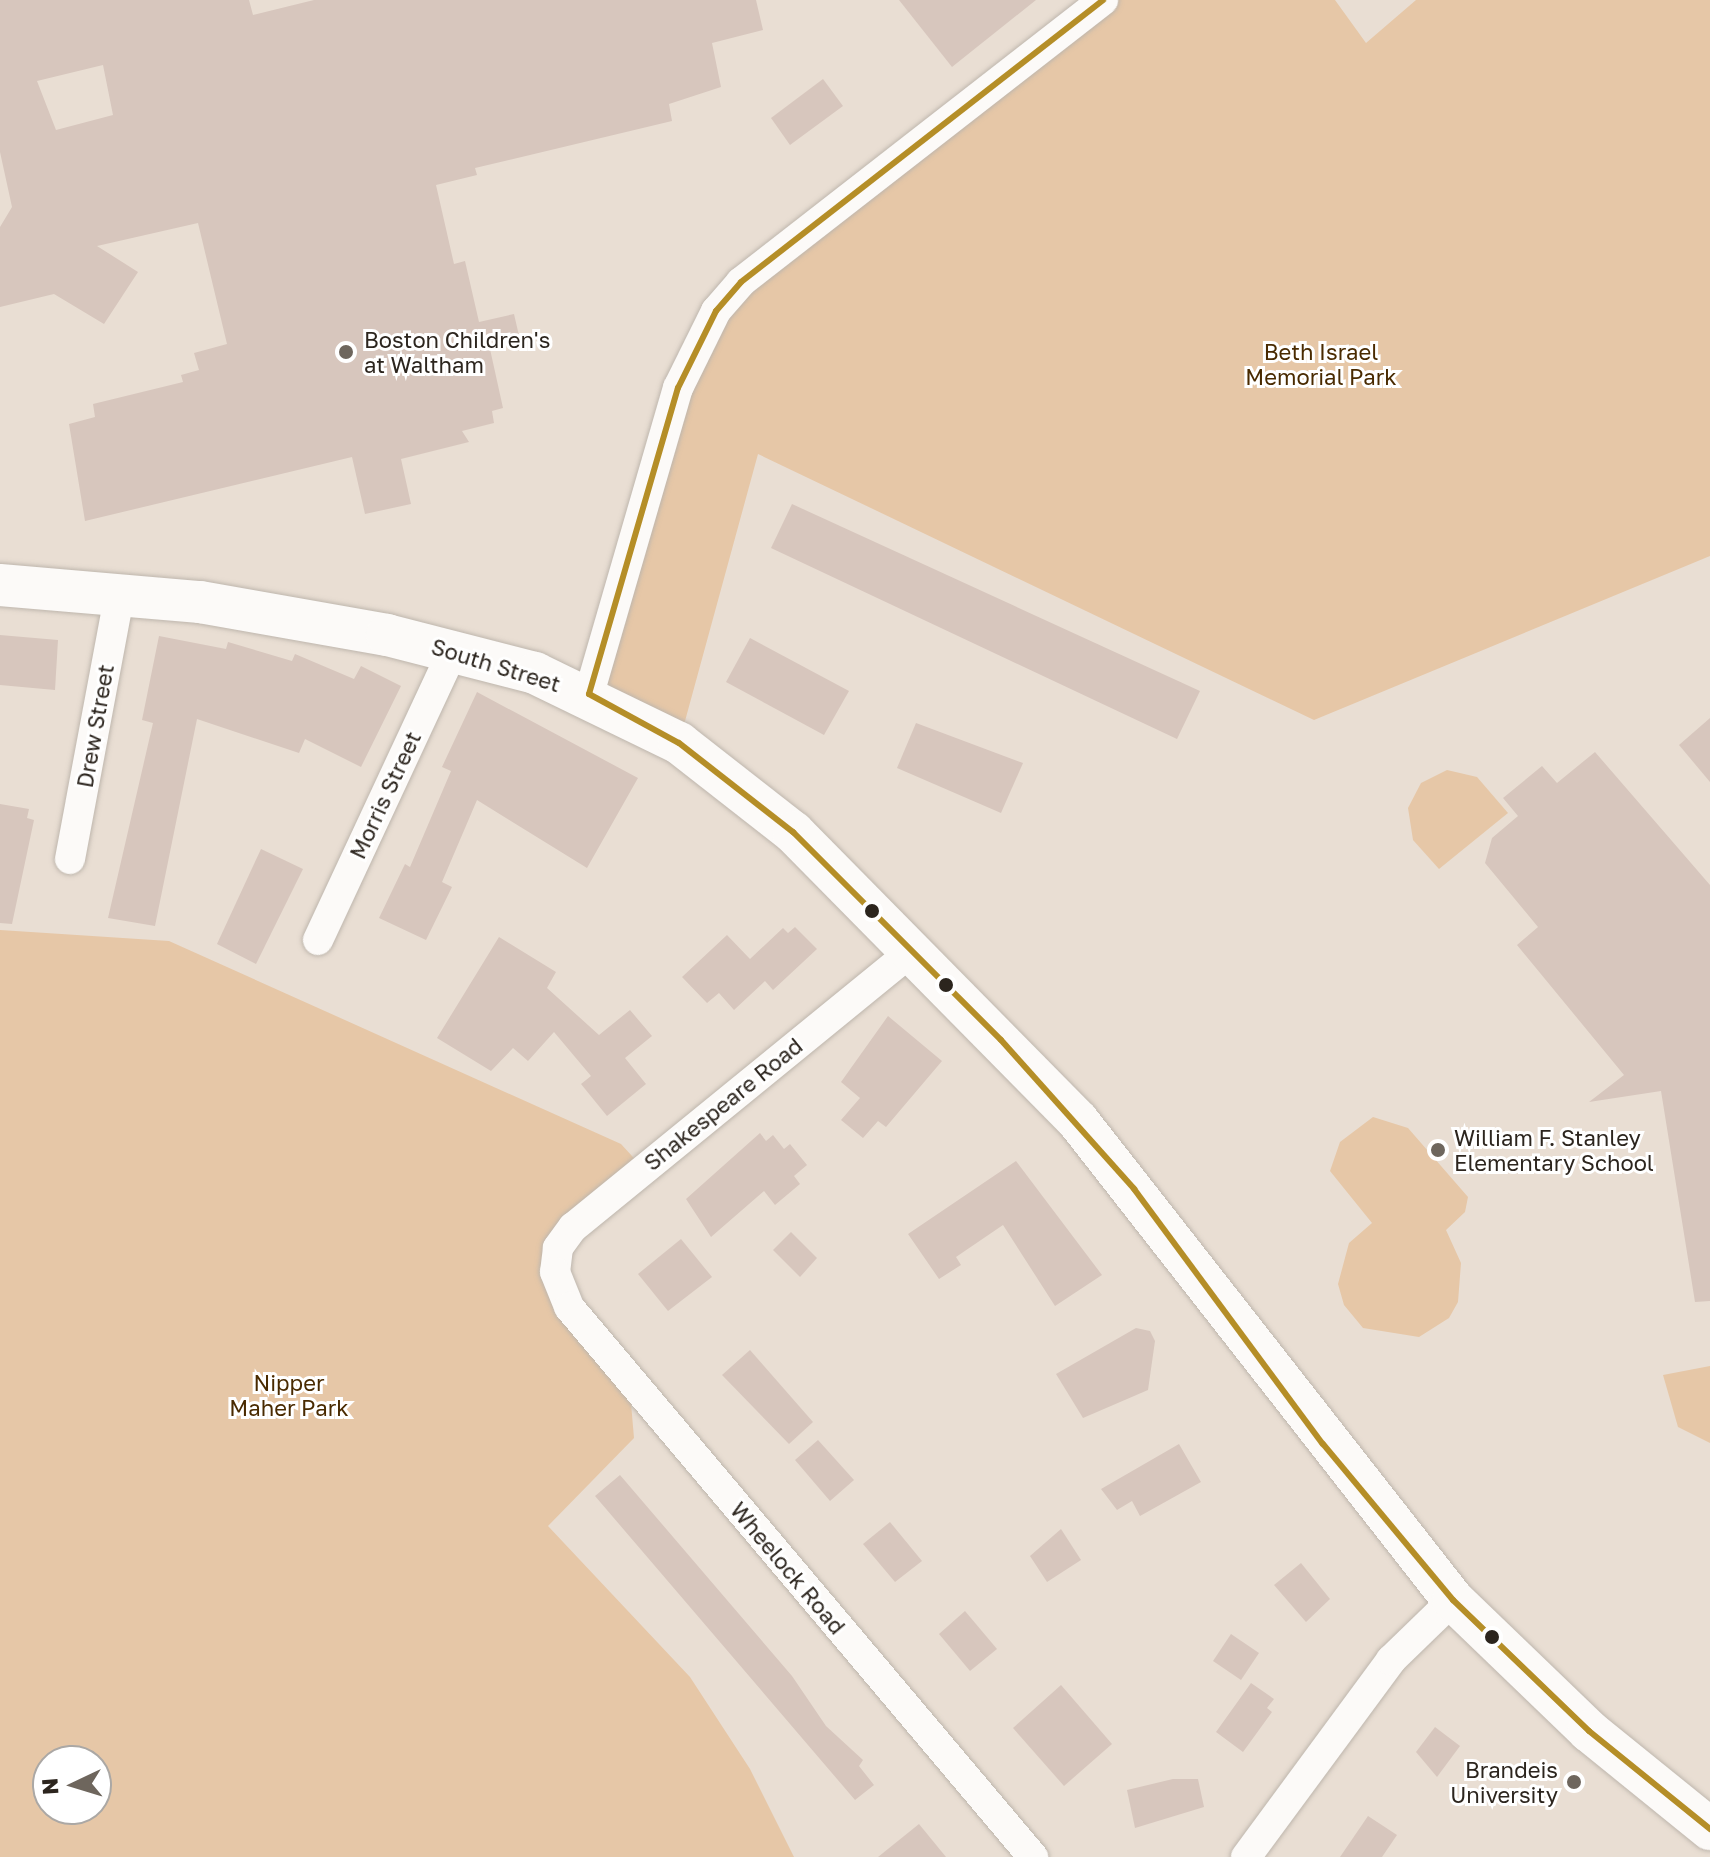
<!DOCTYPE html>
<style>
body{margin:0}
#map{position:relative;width:1710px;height:1857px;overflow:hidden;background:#e9ded3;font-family:"Golos Text",sans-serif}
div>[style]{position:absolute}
.green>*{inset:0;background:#e6c7a7}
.building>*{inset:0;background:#d7c6bd}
.roads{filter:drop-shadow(0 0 2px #beb6ad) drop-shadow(0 0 2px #beb6ad)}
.minor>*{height:30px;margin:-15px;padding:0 15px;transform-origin:15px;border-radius:15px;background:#fcfaf8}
.secondary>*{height:42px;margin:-21px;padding:0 21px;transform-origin:21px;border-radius:21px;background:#fcfaf8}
.bus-1>*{height:6px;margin:-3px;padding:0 3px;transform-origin:3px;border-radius:3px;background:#b58e27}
.dots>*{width:22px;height:22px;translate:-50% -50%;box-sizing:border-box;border:4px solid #fff;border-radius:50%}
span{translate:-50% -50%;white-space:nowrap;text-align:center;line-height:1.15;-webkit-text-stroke:6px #fff;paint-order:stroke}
.poi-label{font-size:22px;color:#2c251e}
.left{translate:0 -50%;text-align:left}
.right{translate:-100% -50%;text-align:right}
.park-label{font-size:22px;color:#492a00}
.street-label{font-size:22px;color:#2c251e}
.north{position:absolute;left:32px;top:1745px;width:80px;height:80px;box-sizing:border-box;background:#fff;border:2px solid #aba8a5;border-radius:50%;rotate:266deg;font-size:22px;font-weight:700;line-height:32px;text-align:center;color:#2c251e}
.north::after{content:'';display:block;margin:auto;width:28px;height:36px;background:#6e665d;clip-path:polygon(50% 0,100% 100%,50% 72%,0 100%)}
</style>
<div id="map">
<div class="green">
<i style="clip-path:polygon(1103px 0,1335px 0,1366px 43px,1416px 0,1710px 0,1710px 556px,1314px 720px,758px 454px,679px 743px,589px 694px,699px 337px)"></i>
<i style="clip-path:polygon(1447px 770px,1477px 777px,1508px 813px,1439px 869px,1413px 840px,1408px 808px,1421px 783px)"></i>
<i style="clip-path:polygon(evenodd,0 930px,169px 941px,621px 1144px,643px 1168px,556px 1259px,629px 1380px,634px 1438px,548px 1526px,690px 1677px,750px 1769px,794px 1857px,0 1857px,0 930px,48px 1761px,96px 1761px,96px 1809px,48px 1809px,48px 1761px)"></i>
<i style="clip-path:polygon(1373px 1117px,1408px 1128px,1468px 1197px,1465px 1212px,1446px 1230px,1461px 1263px,1458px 1302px,1449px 1318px,1419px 1337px,1363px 1328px,1344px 1305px,1338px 1284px,1349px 1243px,1372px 1223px,1330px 1171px,1340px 1142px)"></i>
<i style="clip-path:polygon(1710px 1366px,1710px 1443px,1678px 1427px,1663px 1375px)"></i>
</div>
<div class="building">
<i style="clip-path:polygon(evenodd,0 0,249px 0,253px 15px,314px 0,756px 0,763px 30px,712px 43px,721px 87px,669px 104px,672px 121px,475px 168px,477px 175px,436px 185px,454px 264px,465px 261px,479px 322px,514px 314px,520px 340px,490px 349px,503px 408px,492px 411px,494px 423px,462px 431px,469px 442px,401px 459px,411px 504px,365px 514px,352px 457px,85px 521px,69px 424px,95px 417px,93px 404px,183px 382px,181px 375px,199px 370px,194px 353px,227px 344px,198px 223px,97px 246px,138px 272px,104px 324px,54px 294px,0 307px,0 227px,12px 207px,0 152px,0 0,103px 65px,113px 115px,56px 130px,37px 81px,103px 65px)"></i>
<i style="clip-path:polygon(899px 0,1036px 0,952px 67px)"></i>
<i style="clip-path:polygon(823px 79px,843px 106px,790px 145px,771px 118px)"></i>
<i style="clip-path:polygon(792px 504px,1200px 691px,1177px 739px,771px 548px)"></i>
<i style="clip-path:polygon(0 635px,58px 640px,55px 690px,0 685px)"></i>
<i style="clip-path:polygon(159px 636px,226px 649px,228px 642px,292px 661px,295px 654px,354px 679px,361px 666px,401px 686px,361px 767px,305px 739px,299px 753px,197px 719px,155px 926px,108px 918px,153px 723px,142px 720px)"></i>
<i style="clip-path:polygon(750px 638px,849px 691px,824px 735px,726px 682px)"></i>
<i style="clip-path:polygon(477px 692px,638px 778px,587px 868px,477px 800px,442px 882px,452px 887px,426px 940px,379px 918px,405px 864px,410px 867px,451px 771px,442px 767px)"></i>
<i style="clip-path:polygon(1710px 718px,1710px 782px,1679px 745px)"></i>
<i style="clip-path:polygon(916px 723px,1023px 763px,1001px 813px,897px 768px)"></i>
<i style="clip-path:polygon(1595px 752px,1710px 885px,1710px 1301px,1695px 1302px,1661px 1091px,1589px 1102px,1624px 1075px,1517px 945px,1538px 927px,1485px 863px,1492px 838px,1518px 816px,1503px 798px,1542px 766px,1557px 783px)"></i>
<i style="clip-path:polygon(0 804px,29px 809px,27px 818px,34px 820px,12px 924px,0 923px)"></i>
<i style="clip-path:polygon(261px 849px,303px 869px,256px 964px,217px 944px)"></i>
<i style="clip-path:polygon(795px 927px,817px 949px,773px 990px,765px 981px,734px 1010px,719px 993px,707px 1003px,682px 977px,727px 935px,750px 959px,783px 928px,788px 933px)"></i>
<i style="clip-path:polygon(499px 937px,556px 972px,547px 988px,599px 1035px,630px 1010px,652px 1036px,625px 1058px,646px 1084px,607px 1116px,581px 1084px,591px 1076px,554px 1032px,528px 1061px,513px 1048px,491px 1071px,437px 1038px)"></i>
<i style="clip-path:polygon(888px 1016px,942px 1061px,886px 1127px,878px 1121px,863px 1138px,841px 1120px,860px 1098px,841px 1082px)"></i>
<i style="clip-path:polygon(760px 1133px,766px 1141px,773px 1135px,784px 1149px,790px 1144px,807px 1165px,794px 1176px,800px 1184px,775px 1205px,764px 1191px,711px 1237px,686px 1199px)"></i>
<i style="clip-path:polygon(1016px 1161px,1102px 1275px,1055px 1306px,1003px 1225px,956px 1257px,961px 1265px,939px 1279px,908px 1234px)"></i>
<i style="clip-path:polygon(791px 1232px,817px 1258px,800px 1277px,773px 1250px)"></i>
<i style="clip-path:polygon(681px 1239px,712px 1277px,668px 1311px,638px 1274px)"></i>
<i style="clip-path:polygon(1136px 1328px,1150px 1331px,1155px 1341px,1148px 1390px,1083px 1418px,1056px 1374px)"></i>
<i style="clip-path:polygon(750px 1350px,813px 1422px,789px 1444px,722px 1375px)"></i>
<i style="clip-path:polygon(818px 1440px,854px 1480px,830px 1501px,795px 1460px)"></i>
<i style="clip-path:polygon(1179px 1444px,1201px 1482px,1140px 1516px,1132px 1501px,1117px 1510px,1101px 1489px)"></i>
<i style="clip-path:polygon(620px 1475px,792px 1676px,826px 1726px,863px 1760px,859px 1766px,874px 1785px,855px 1800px,595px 1496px)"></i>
<i style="clip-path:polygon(890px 1522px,922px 1561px,895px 1582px,863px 1544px)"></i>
<i style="clip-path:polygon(1061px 1529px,1081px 1560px,1047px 1582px,1030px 1556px)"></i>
<i style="clip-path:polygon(1301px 1563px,1330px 1599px,1306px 1622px,1274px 1585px)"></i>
<i style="clip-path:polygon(965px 1611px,997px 1649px,970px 1671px,939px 1634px)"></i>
<i style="clip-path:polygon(1231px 1634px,1259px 1653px,1241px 1680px,1213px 1661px)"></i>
<i style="clip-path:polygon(1251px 1683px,1274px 1699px,1267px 1708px,1272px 1712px,1243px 1752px,1216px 1732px)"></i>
<i style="clip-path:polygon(1061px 1685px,1112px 1744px,1064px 1786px,1013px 1728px)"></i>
<i style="clip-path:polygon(1435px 1727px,1460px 1746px,1437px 1777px,1416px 1752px)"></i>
<i style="clip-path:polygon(1173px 1779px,1198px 1779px,1204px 1807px,1135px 1828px,1127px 1790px)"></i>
<i style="clip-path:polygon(1368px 1816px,1397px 1835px,1382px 1857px,1340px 1857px)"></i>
<i style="clip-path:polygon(919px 1824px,946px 1857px,878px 1857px)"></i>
</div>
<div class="roads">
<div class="minor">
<i style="left:589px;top:694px;width:319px;rotate:-73.8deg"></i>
<i style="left:678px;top:388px;width:86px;rotate:-63.7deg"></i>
<i style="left:716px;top:311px;width:38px;rotate:-49deg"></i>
<i style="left:741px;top:282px;width:459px;rotate:-37.9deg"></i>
<i style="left:70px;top:859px;width:272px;rotate:-79.4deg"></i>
<i style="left:318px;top:940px;width:320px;rotate:-65deg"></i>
<i style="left:912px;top:951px;width:437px;rotate:140.8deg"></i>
<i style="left:573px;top:1227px;width:26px;rotate:126deg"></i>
<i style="left:558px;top:1248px;width:24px;rotate:97deg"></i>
<i style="left:555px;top:1272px;width:38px;rotate:68deg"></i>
<i style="left:569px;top:1307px;width:720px;rotate:49.85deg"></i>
<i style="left:1246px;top:1857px;width:245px;rotate:-53.6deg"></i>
<i style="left:1391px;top:1660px;width:86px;rotate:-44.1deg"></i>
</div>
<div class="secondary">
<i style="left:0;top:585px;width:201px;rotate:4.9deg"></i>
<i style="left:200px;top:602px;width:190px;rotate:10deg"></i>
<i style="left:387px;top:635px;width:153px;rotate:14.4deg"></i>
<i style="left:535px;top:673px;width:160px;rotate:25.9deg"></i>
<i style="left:679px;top:743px;width:145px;rotate:38deg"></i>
<i style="left:793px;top:832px;width:406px;rotate:45.4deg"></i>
<i style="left:1078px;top:1121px;width:608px;rotate:51.94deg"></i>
<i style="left:1453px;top:1600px;width:189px;rotate:43.9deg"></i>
<i style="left:1589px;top:1731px;width:156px;rotate:39deg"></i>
</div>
</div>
<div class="bus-1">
<i style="left:589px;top:694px;width:102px;rotate:28.6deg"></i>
<i style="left:679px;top:743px;width:145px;rotate:38deg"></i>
<i style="left:793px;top:832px;width:294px;rotate:45deg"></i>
<i style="left:1001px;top:1040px;width:200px;rotate:48.2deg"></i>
<i style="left:1134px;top:1189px;width:317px;rotate:53.5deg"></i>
<i style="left:1323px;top:1444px;width:203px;rotate:50.2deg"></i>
<i style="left:1453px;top:1600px;width:189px;rotate:43.9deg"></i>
<i style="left:1589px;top:1731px;width:156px;rotate:39deg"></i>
<i style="left:589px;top:694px;width:319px;rotate:-73.8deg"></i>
<i style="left:678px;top:388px;width:86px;rotate:-63.7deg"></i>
<i style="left:716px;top:311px;width:38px;rotate:-49deg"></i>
<i style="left:741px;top:282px;width:459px;rotate:-37.9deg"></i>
</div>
<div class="dots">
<i style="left:346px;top:352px;background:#6e665d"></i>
<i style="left:872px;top:911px;background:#2c251e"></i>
<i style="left:946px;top:985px;background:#2c251e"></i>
<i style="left:1438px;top:1150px;background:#6e665d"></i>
<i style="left:1492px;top:1637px;background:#2c251e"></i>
<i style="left:1574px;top:1782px;background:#6e665d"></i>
</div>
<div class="poi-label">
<span class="left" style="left:364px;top:352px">Boston Children's<br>at Waltham</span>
<span class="left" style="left:1454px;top:1150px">William F. Stanley<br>Elementary School</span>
<span class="right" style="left:1558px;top:1782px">Brandeis<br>University</span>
</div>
<div class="park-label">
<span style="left:1321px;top:364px">Beth Israel<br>Memorial Park</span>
<span style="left:289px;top:1395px">Nipper<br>Maher Park</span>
</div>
<div class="street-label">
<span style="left:496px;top:665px;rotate:17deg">South Street</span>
<span style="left:95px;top:726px;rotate:-80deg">Drew Street</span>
<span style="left:385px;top:795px;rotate:-65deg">Morris Street</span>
<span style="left:723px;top:1104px;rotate:-39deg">Shakespeare Road</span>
<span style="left:788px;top:1568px;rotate:50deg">Wheelock Road</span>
</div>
<div class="north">N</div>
</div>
